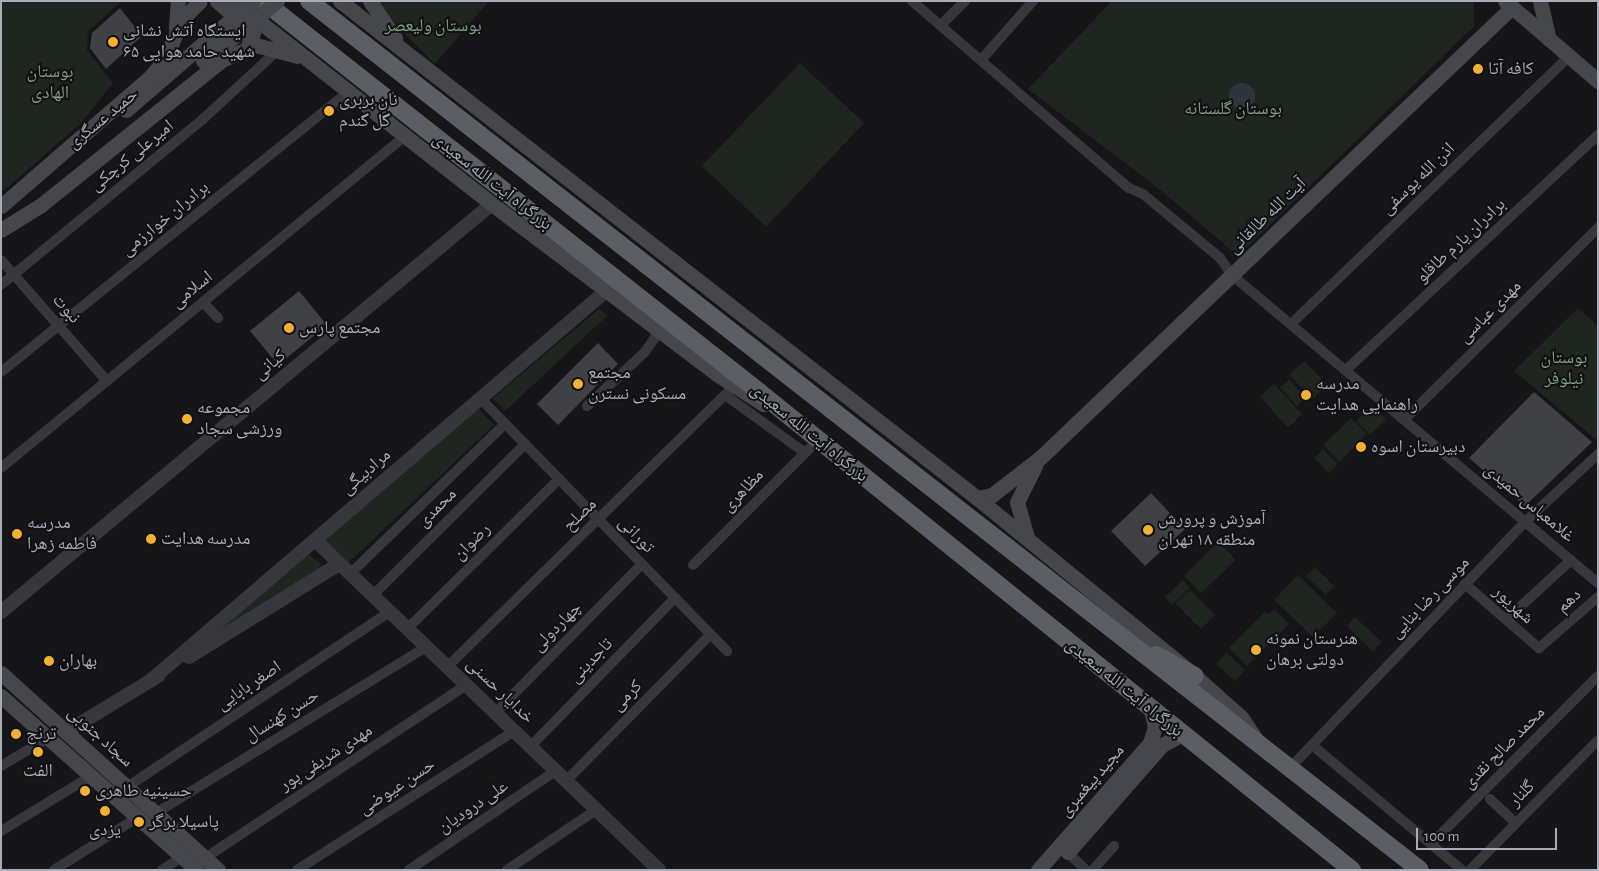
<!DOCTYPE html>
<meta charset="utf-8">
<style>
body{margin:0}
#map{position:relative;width:1599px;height:871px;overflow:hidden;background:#161618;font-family:"Alegreya Sans","Noto Naskh Arabic",sans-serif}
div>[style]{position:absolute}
.green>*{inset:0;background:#1e261f}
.water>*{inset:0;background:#2c353c}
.round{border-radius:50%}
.building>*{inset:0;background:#404145}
.minor>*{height:10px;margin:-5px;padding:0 5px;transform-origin:5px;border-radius:5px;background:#37383d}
.tertiary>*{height:14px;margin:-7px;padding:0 7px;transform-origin:7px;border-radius:7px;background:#37383d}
.secondary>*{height:15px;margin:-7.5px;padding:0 7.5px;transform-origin:7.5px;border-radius:7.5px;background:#45474d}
.trunk>*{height:18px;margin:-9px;padding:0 9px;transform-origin:9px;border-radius:9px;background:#5b5e65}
.secondary-bridge>*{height:15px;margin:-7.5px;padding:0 7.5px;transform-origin:7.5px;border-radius:7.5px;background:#45474d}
.dots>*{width:14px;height:14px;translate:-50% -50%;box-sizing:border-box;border:2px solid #111113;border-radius:50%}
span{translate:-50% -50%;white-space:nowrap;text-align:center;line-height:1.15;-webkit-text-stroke:4px #111113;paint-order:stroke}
.park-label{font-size:18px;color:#7fa381}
.poi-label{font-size:18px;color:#a8adb8}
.left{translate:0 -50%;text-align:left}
.street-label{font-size:18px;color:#a8adb8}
.frame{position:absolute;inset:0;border:2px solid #a8adb8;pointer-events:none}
.scale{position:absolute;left:1416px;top:828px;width:141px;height:22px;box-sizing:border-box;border:2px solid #a8adb8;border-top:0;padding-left:6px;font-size:15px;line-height:18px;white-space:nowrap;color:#a8adb8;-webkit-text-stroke:4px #111113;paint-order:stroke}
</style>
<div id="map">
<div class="green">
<i style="clip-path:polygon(1px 1px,122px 1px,88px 31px,87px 50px,113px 83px,80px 124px,1px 193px)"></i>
<i style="clip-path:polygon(379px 1px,489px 1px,435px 64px,398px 27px)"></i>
<i style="clip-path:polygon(1112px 1px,1474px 1px,1474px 26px,1238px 256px,1163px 192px,1028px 89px)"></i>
<i style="clip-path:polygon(800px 63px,864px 123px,766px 227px,702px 166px)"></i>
<i style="clip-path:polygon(1578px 308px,1598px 326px,1598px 441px,1514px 371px)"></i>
<i style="clip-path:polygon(599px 309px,608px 315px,505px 411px,493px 398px)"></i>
<i style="clip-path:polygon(1304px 361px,1327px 384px,1313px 399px,1289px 375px)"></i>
<i style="clip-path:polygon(1289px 379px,1306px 398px,1297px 406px,1280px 387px)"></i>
<i style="clip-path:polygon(1274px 384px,1302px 414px,1288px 428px,1260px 397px)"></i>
<i style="clip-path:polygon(1372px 405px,1386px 419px,1370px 435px,1356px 421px)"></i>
<i style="clip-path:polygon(479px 409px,494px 425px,346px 565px,323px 540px)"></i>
<i style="clip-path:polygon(1351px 418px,1367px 434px,1339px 462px,1323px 445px)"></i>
<i style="clip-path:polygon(1323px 449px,1338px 464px,1329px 473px,1314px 458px)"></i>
<i style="clip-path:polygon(1218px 542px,1236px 560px,1201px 593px,1184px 576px)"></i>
<i style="clip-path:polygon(306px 552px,323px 566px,193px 649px)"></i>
<i style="clip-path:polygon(1315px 567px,1334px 586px,1326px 595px,1306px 576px)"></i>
<i style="clip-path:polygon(1298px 575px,1337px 613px,1313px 637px,1274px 600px)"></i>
<i style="clip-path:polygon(1183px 580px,1190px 588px,1172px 605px,1165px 597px)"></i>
<i style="clip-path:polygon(1190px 590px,1215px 615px,1201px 629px,1175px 603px)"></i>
<i style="clip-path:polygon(1274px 609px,1289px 624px,1247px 666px,1229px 648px,1265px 612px,1268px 614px)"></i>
<i style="clip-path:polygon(1355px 617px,1382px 642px,1373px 651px,1347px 626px)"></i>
<i style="clip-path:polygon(1227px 653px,1245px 670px,1235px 681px,1216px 664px)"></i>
</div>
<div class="water">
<i class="round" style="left:1229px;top:83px;width:26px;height:26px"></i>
</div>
<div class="building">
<i style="clip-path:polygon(120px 8px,142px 36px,106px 69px,90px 48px,92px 33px)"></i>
<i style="clip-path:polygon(299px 291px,327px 325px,278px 365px,250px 331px)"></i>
<i style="clip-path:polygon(598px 343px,618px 364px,558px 425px,537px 404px)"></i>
<i style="clip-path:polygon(1534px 392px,1592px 442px,1525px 506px,1469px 458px)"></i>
<i style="clip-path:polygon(1151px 493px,1185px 529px,1145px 566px,1111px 531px)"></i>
</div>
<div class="minor">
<i style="left:912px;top:1px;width:286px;rotate:40.8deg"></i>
<i style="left:1129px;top:188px;width:15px;rotate:23deg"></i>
<i style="left:1143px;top:194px;width:100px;rotate:39.7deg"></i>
<i style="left:1220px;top:258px;width:21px;rotate:55deg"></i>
<i style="left:1232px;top:275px;width:478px;rotate:40.1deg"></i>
<i style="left:941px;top:25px;width:34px;rotate:-45deg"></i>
<i style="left:981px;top:60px;width:79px;rotate:-48.6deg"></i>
<i style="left:1px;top:260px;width:161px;rotate:48.8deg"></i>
<i style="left:1px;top:285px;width:261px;rotate:-39.4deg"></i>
<i style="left:203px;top:119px;width:103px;rotate:-42.6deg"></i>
<i style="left:203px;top:302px;width:22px;rotate:47deg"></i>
<i style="left:1291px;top:324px;width:385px;rotate:-43.9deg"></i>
<i style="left:1346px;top:370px;width:345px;rotate:-43deg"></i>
<i style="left:1px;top:372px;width:449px;rotate:-38.9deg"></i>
<i style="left:725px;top:395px;width:97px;rotate:35.8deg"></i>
<i style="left:480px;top:398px;width:354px;rotate:45.7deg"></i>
<i style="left:587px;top:406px;width:79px;rotate:-43deg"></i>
<i style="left:645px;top:352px;width:27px;rotate:-56deg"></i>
<i style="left:1405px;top:419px;width:272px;rotate:-44.7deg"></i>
<i style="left:1px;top:468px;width:522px;rotate:-39.4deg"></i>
<i style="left:693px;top:565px;width:177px;rotate:-45deg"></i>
<i style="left:350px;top:574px;width:216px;rotate:-44.1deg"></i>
<i style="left:1465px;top:584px;width:98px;rotate:40.9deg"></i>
<i style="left:1539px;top:648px;width:78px;rotate:-40.8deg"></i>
<i style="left:372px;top:596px;width:216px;rotate:-44.8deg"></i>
<i style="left:1507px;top:619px;width:87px;rotate:-42.7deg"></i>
<i style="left:407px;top:629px;width:214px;rotate:-44.6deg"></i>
<i style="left:447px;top:667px;width:402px;rotate:-44.4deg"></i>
<i style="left:495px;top:713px;width:209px;rotate:-45.4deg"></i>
<i style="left:1312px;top:745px;width:195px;rotate:39.8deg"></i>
<i style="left:530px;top:747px;width:208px;rotate:-45.8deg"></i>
<i style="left:1px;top:766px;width:55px;rotate:-30.8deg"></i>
<i style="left:1289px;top:769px;width:343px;rotate:-46.3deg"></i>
<i style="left:1526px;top:521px;width:98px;rotate:-42.9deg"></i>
<i style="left:566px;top:781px;width:206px;rotate:-45.4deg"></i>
<i style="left:127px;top:787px;width:315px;rotate:-33.7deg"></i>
<i style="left:1490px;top:799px;width:35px;rotate:43deg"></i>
<i style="left:156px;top:813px;width:317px;rotate:-31.6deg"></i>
<i style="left:1px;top:831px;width:105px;rotate:-31.4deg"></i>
<i style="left:1432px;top:843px;width:235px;rotate:-45.2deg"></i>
<i style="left:1068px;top:853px;width:25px;rotate:43deg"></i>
<i style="left:205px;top:858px;width:313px;rotate:-33.5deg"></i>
<i style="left:54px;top:870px;width:99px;rotate:-32.2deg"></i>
<i style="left:162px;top:870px;width:24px;rotate:-33deg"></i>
<i style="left:297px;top:870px;width:258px;rotate:-32.6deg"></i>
<i style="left:409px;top:870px;width:176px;rotate:-34.1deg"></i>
<i style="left:507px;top:870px;width:107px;rotate:-34deg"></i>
<i style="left:1093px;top:870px;width:32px;rotate:-49deg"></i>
<i style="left:1470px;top:870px;width:182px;rotate:-45.4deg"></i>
</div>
<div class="tertiary">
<i style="left:315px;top:540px;width:477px;rotate:43.8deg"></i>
<i style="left:1px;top:612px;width:638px;rotate:-39.73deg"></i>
<i style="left:189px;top:657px;width:176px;rotate:-31.8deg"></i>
<i style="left:150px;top:681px;width:600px;rotate:-40.54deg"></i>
<i style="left:66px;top:732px;width:108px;rotate:-31.3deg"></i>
</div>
<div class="secondary">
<i style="left:217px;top:1px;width:48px;rotate:41.6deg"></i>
<i style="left:253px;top:33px;width:14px;rotate:111deg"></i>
<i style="left:233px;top:1px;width:329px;rotate:38.1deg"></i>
<i style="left:492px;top:204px;width:283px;rotate:37.1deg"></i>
<i style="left:718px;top:375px;width:54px;rotate:32.8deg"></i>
<i style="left:340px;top:1px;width:808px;rotate:37.96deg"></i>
<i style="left:977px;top:498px;width:281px;rotate:39.2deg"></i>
<i style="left:1195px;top:676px;width:62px;rotate:41.7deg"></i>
<i style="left:1241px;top:717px;width:25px;rotate:56deg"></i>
<i style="left:370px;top:1px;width:45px;rotate:56deg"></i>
<i style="left:1505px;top:1px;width:123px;rotate:40.7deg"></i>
<i style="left:1540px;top:1px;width:39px;rotate:77deg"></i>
<i style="left:176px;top:27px;width:26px;rotate:-86deg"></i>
<i style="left:203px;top:61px;width:34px;rotate:-38deg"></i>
<i style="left:126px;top:110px;width:124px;rotate:-40.8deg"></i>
<i style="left:1px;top:206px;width:198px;rotate:-40.9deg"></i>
<i style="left:151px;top:76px;width:20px;rotate:-49deg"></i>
<i style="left:164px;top:61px;width:46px;rotate:-66.8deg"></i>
<i style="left:182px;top:19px;width:25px;rotate:-45deg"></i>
<i style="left:1px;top:230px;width:47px;rotate:-32deg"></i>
<i style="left:41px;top:205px;width:232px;rotate:-38.7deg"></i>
<i style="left:222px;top:60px;width:37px;rotate:-24deg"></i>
<i style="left:256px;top:45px;width:42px;rotate:15deg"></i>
<i style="left:977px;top:498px;width:15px;rotate:-11deg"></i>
<i style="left:992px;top:495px;width:62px;rotate:-37.8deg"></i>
<i style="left:1041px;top:457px;width:651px;rotate:-43.69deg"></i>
<i style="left:1027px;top:537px;width:36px;rotate:-106deg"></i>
<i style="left:1017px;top:502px;width:40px;rotate:-63.4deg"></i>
<i style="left:1px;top:673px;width:293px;rotate:42.2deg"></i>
<i style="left:1px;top:696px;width:262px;rotate:41.6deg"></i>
<i style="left:1068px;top:852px;width:142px;rotate:-48.7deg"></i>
<i style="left:1162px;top:745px;width:24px;rotate:-28deg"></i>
<i style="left:1038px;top:870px;width:169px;rotate:-48.6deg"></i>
<i style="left:1150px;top:743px;width:17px;rotate:-73deg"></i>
<i style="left:1155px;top:727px;width:18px;rotate:-103deg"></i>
</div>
<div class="trunk">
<i style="left:263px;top:1px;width:630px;rotate:38.23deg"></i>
<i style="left:758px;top:391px;width:763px;rotate:38.88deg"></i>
<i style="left:309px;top:1px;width:1410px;rotate:38.03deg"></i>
<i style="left:1156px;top:655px;width:44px;rotate:28.3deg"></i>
</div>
<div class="secondary-bridge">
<i style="left:220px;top:29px;width:43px;rotate:-40.3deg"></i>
<i style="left:230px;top:40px;width:61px;rotate:-39.7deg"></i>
</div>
<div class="dots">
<i style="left:113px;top:42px;background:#f2b134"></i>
<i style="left:1478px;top:69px;background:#f2b134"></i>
<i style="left:329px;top:111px;background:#f2b134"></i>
<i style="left:289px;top:328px;background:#f2b134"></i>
<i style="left:578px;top:384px;background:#f2b134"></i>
<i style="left:1306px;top:395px;background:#f2b134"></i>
<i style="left:187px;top:419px;background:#f2b134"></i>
<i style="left:1361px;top:447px;background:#f2b134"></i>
<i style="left:1148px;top:530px;background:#f2b134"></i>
<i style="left:17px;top:534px;background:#f2b134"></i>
<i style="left:151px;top:539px;background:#f2b134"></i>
<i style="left:1256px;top:650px;background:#f2b134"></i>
<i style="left:49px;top:661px;background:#f2b134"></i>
<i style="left:16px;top:734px;background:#f2b134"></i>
<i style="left:38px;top:752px;background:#f2b134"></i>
<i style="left:85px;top:791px;background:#f2b134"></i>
<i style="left:105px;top:811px;background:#f2b134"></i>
<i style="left:139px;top:822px;background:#f2b134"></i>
</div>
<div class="park-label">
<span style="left:433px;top:26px">بوستان ولیعصر</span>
<span style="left:50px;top:83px">بوستان<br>الهادی</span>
<span style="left:1233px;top:109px">بوستان گلستانه</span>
<span style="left:1564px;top:369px">بوستان<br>نیلوفر</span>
</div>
<div class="poi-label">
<span class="left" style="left:123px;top:42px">ایستگاه آتش نشانی<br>۶۵ شهید حامد هوایی</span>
<span class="left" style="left:1488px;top:69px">کافه آتا</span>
<span class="left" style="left:339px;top:111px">نان بربری<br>گل گندم</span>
<span class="left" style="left:299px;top:328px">مجتمع پارس</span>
<span class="left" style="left:588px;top:384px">مجتمع<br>مسکونی نسترن</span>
<span class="left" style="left:1316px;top:395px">مدرسه<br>راهنمایی هدایت</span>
<span class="left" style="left:197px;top:419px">مجموعه<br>ورزشی سجاد</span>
<span class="left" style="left:1371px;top:447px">دبیرستان اسوه</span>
<span class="left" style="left:1158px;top:530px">آموزش و پرورش<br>منطقه ۱۸ تهران</span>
<span class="left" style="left:27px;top:534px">مدرسه<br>فاطمه زهرا</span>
<span class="left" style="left:161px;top:539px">مدرسه هدایت</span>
<span class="left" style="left:1266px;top:650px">هنرستان نمونه<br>دولتی برهان</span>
<span class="left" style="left:59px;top:661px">بهاران</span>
<span class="left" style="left:26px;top:734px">ترنج</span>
<span style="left:38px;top:771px">الفت</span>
<span class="left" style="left:95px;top:791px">حسینیه طاهری</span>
<span class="left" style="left:149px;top:822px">پاسیلا برگر</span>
<span style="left:105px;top:830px">یزدی</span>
</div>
<div class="street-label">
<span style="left:103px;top:119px;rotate:-39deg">حمید عسگری</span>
<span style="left:132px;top:156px;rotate:-39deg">امیرعلی کرچکی</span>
<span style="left:1418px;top:179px;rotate:-44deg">اذن الله یوسفی</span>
<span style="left:492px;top:182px;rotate:38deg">بزرگراه آیت الله سعیدی</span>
<span style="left:1267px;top:216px;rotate:-44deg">آیت الله طالقانی</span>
<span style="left:165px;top:219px;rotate:-39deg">برادران خوارزمی</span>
<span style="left:1461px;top:241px;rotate:-43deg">برادران یارم طاقلو</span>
<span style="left:192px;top:290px;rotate:-39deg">اسلامی</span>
<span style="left:66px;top:309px;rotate:49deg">نبوت</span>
<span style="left:1490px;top:312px;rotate:-45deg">مهدی عباسی</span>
<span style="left:270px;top:365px;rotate:-40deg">کیانی</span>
<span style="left:809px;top:433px;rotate:39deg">بزرگراه آیت الله سعیدی</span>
<span style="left:366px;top:472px;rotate:-41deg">مرادبیگی</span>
<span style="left:743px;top:491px;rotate:-46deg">مظاهری</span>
<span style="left:1529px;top:503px;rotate:40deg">غلامعباس حمیدی</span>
<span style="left:437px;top:508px;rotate:-45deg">محمدی</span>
<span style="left:580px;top:515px;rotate:-44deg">مصلح</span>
<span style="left:636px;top:535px;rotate:46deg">تورانی</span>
<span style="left:472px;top:542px;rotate:-45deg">رضوان</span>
<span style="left:1430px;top:598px;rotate:-46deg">موسی رضا بنایی</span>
<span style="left:1569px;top:601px;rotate:-42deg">دهم</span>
<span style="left:1513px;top:605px;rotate:42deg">شهریور</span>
<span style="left:557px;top:627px;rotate:-45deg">چهاردولی</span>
<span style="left:591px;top:661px;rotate:-46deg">تاجدینی</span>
<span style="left:249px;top:686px;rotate:-34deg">اصغر بابایی</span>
<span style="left:1124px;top:688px;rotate:39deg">بزرگراه آیت الله سعیدی</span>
<span style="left:500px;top:691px;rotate:44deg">خدایار حسنی</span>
<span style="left:627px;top:696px;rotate:-45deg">کرمی</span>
<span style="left:282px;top:716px;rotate:-32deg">حسن کهنسال</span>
<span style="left:100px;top:737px;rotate:42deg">سجاد جنوبی</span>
<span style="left:1504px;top:748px;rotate:-45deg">محمد صالح نقدی</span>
<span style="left:326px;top:758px;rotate:-33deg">مهدی شریفی پور</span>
<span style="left:1092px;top:781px;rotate:-49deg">مجید پیغمبری</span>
<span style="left:397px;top:787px;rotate:-33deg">حسن عیوضی</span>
<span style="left:1522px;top:794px;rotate:-45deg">گلنار</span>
<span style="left:473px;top:807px;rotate:-34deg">علی درودیان</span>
</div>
<div class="frame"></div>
<div class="scale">100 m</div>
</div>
